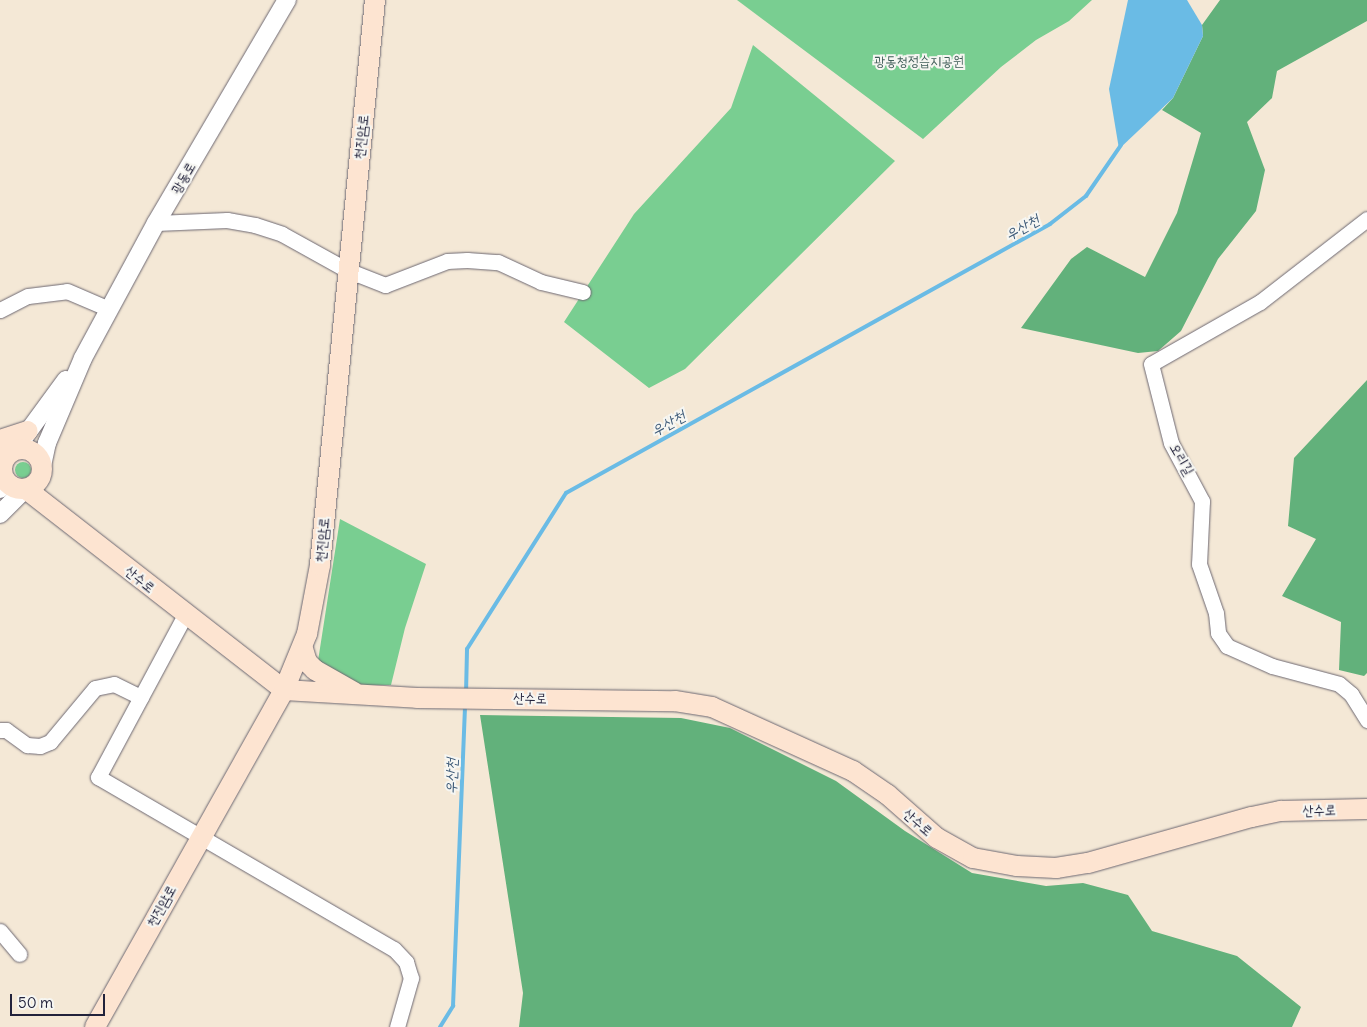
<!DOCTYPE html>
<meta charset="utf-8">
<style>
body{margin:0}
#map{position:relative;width:1367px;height:1027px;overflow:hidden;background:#f4e8d6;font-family:Delius,"Poor Story",sans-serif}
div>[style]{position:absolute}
.green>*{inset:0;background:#79ce91}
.round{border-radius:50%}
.forest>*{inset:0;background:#62b17b}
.water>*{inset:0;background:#6abbe5}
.stream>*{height:4px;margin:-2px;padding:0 2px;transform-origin:2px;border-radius:2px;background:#6abbe5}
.roads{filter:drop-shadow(0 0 1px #6c6771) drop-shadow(0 0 1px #6c6771)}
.minor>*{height:15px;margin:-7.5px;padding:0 7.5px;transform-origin:7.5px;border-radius:7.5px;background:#fff}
.tertiary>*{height:18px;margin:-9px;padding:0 9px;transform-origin:9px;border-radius:9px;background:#fff}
.secondary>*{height:20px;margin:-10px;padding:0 10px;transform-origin:10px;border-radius:10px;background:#fde4d1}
.secondary>.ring{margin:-10px;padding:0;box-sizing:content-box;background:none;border:20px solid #fde4d1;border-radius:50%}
span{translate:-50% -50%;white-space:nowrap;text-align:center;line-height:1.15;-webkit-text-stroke:4px #f6f6f2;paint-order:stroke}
.park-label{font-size:14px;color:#405e59}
.street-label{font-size:14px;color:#22223b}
.water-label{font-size:15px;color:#3b5876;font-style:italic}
.scale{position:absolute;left:10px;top:994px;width:95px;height:22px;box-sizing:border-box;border:2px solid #22223b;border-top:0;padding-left:6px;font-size:15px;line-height:18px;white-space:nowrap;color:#22223b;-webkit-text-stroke:4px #f6f6f2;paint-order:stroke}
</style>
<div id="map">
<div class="green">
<i style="clip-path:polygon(737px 0,1092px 0,1069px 21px,1036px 40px,1001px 67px,923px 139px)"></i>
<i style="clip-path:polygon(753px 45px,895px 161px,685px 369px,649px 388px,564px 322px,634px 214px,731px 108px)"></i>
<i class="round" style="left:15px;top:462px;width:16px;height:16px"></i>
<i style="clip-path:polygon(340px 519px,426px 564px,405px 628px,391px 685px,359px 685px,318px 661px)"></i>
</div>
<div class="forest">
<i style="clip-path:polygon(1220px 0,1367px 0,1367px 21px,1277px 71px,1272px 98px,1247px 122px,1265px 170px,1256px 211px,1218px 259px,1181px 331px,1158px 351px,1138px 353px,1021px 328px,1071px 259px,1087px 247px,1145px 277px,1177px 213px,1201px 133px,1162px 110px,1173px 98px,1203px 36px,1202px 25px)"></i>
<i style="clip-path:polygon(1367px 380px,1367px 673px,1364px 676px,1339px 670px,1341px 622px,1282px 596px,1316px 539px,1288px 526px,1294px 458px)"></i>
<i style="clip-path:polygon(480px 715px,681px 718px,730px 728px,836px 781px,905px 831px,972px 873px,1046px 886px,1083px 883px,1128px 895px,1152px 931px,1237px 956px,1301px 1007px,1292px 1027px,519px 1027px,523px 993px)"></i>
</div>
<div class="water">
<i style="clip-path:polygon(1128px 0,1187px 0,1202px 25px,1203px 36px,1173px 98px,1119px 149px,1109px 89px)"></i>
</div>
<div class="stream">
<i style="left:466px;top:694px;width:45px;rotate:-88.7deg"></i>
<i style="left:467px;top:649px;width:185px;rotate:-57.6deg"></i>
<i style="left:566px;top:493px;width:554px;rotate:-29.06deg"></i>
<i style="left:1050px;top:224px;width:46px;rotate:-37.9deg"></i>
<i style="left:1086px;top:196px;width:62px;rotate:-55.5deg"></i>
<i style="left:440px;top:1027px;width:25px;rotate:-58deg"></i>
<i style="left:453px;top:1006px;width:300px;rotate:-87.7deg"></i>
</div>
<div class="roads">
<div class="minor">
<i style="left:1367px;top:219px;width:135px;rotate:142.2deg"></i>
<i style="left:1260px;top:302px;width:125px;rotate:150.4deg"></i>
<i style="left:1151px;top:364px;width:81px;rotate:75.8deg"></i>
<i style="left:1171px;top:443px;width:66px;rotate:61.9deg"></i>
<i style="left:1202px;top:501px;width:63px;rotate:92.7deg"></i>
<i style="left:1199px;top:564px;width:52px;rotate:70.9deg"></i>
<i style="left:1216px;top:613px;width:20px;rotate:84deg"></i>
<i style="left:1218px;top:633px;width:16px;rotate:55deg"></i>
<i style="left:1227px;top:646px;width:49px;rotate:24deg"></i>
<i style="left:1272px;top:666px;width:69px;rotate:15deg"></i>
<i style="left:1339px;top:684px;width:16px;rotate:40deg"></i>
<i style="left:1351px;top:694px;width:31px;rotate:58deg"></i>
<i style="left:156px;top:223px;width:71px;rotate:-2.4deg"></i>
<i style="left:227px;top:220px;width:28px;rotate:10deg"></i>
<i style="left:255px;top:225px;width:28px;rotate:18deg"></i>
<i style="left:282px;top:234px;width:74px;rotate:29deg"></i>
<i style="left:347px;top:270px;width:41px;rotate:21.5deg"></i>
<i style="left:385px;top:285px;width:66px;rotate:-21.2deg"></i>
<i style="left:447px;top:261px;width:20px;rotate:-3deg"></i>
<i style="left:467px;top:260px;width:31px;rotate:4deg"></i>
<i style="left:498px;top:262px;width:47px;rotate:24.9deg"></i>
<i style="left:541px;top:282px;width:43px;rotate:13.4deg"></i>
<i style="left:0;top:310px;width:31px;rotate:-27deg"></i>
<i style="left:28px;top:296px;width:39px;rotate:-7deg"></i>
<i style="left:67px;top:291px;width:46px;rotate:23.2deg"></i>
<i style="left:185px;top:615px;width:184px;rotate:118.2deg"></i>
<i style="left:98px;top:777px;width:342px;rotate:30.2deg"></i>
<i style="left:394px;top:949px;width:18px;rotate:47deg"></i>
<i style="left:406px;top:962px;width:17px;rotate:73deg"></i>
<i style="left:411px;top:978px;width:51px;rotate:105.9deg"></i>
<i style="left:0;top:730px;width:6px"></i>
<i style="left:6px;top:730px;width:26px;rotate:36deg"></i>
<i style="left:27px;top:745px;width:13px;rotate:4deg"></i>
<i style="left:40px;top:746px;width:11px;rotate:-22deg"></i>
<i style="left:50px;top:742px;width:70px;rotate:-50.2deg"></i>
<i style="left:95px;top:688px;width:19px;rotate:-12deg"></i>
<i style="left:114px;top:684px;width:30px;rotate:26deg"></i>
<i style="left:0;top:931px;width:30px;rotate:50deg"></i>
</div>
<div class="tertiary">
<i style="left:14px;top:451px;width:88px;rotate:-53.8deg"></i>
<i style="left:42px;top:466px;width:24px;rotate:-78deg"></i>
<i style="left:47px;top:443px;width:92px;rotate:-67deg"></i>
<i style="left:83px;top:358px;width:153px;rotate:-61.6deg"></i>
<i style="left:156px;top:223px;width:259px;rotate:-59.6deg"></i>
<i style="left:0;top:489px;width:14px;rotate:-78deg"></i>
<i style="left:0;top:514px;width:34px;rotate:-45deg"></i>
</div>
<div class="secondary">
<i style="left:0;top:440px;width:29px;rotate:-18deg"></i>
<i class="ring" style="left:2px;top:449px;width:20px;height:20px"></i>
<i style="left:26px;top:489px;width:327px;rotate:37.9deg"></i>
<i style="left:284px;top:690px;width:133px;rotate:3.4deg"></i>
<i style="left:417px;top:698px;width:258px;rotate:0.7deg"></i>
<i style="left:675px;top:701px;width:37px;rotate:9deg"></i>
<i style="left:712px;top:707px;width:155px;rotate:24.4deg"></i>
<i style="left:853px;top:771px;width:42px;rotate:34.4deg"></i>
<i style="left:888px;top:795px;width:65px;rotate:41.3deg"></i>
<i style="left:937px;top:838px;width:41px;rotate:29.1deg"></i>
<i style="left:973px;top:858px;width:45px;rotate:10.3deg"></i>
<i style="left:1017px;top:866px;width:39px;rotate:3deg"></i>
<i style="left:1056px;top:868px;width:32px;rotate:-9deg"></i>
<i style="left:1088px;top:863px;width:170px;rotate:-15.7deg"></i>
<i style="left:1252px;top:817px;width:30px;rotate:-12deg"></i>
<i style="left:1281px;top:811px;width:86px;rotate:-1.3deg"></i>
<i style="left:303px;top:649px;width:14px;rotate:73deg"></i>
<i style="left:307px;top:662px;width:11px;rotate:45deg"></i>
<i style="left:315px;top:670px;width:45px;rotate:29.4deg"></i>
<i style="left:95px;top:1027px;width:386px;rotate:-60.7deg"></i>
<i style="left:284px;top:690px;width:61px;rotate:-67.7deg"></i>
<i style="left:307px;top:634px;width:70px;rotate:-79.3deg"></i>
<i style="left:320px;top:565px;width:568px;rotate:-84.44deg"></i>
</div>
</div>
<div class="park-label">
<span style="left:919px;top:61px">광동청정습지공원</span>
</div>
<div class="street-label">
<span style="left:361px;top:137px;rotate:-84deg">천진암로</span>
<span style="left:183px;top:178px;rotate:-60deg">광동로</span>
<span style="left:1182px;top:459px;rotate:60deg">오리길</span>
<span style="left:322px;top:540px;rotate:-85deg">천진암로</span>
<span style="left:140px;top:579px;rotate:39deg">산수로</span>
<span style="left:530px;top:698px;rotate:1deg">산수로</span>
<span style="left:1319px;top:810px;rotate:-2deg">산수로</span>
<span style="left:918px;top:822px;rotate:41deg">산수로</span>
<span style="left:161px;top:906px;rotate:-61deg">천진암로</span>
</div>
<div class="water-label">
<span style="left:1022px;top:227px;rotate:-29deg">우산천</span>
<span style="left:668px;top:423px;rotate:-29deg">우산천</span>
<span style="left:451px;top:776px;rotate:-88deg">우산천</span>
</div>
<div class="scale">50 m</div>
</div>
